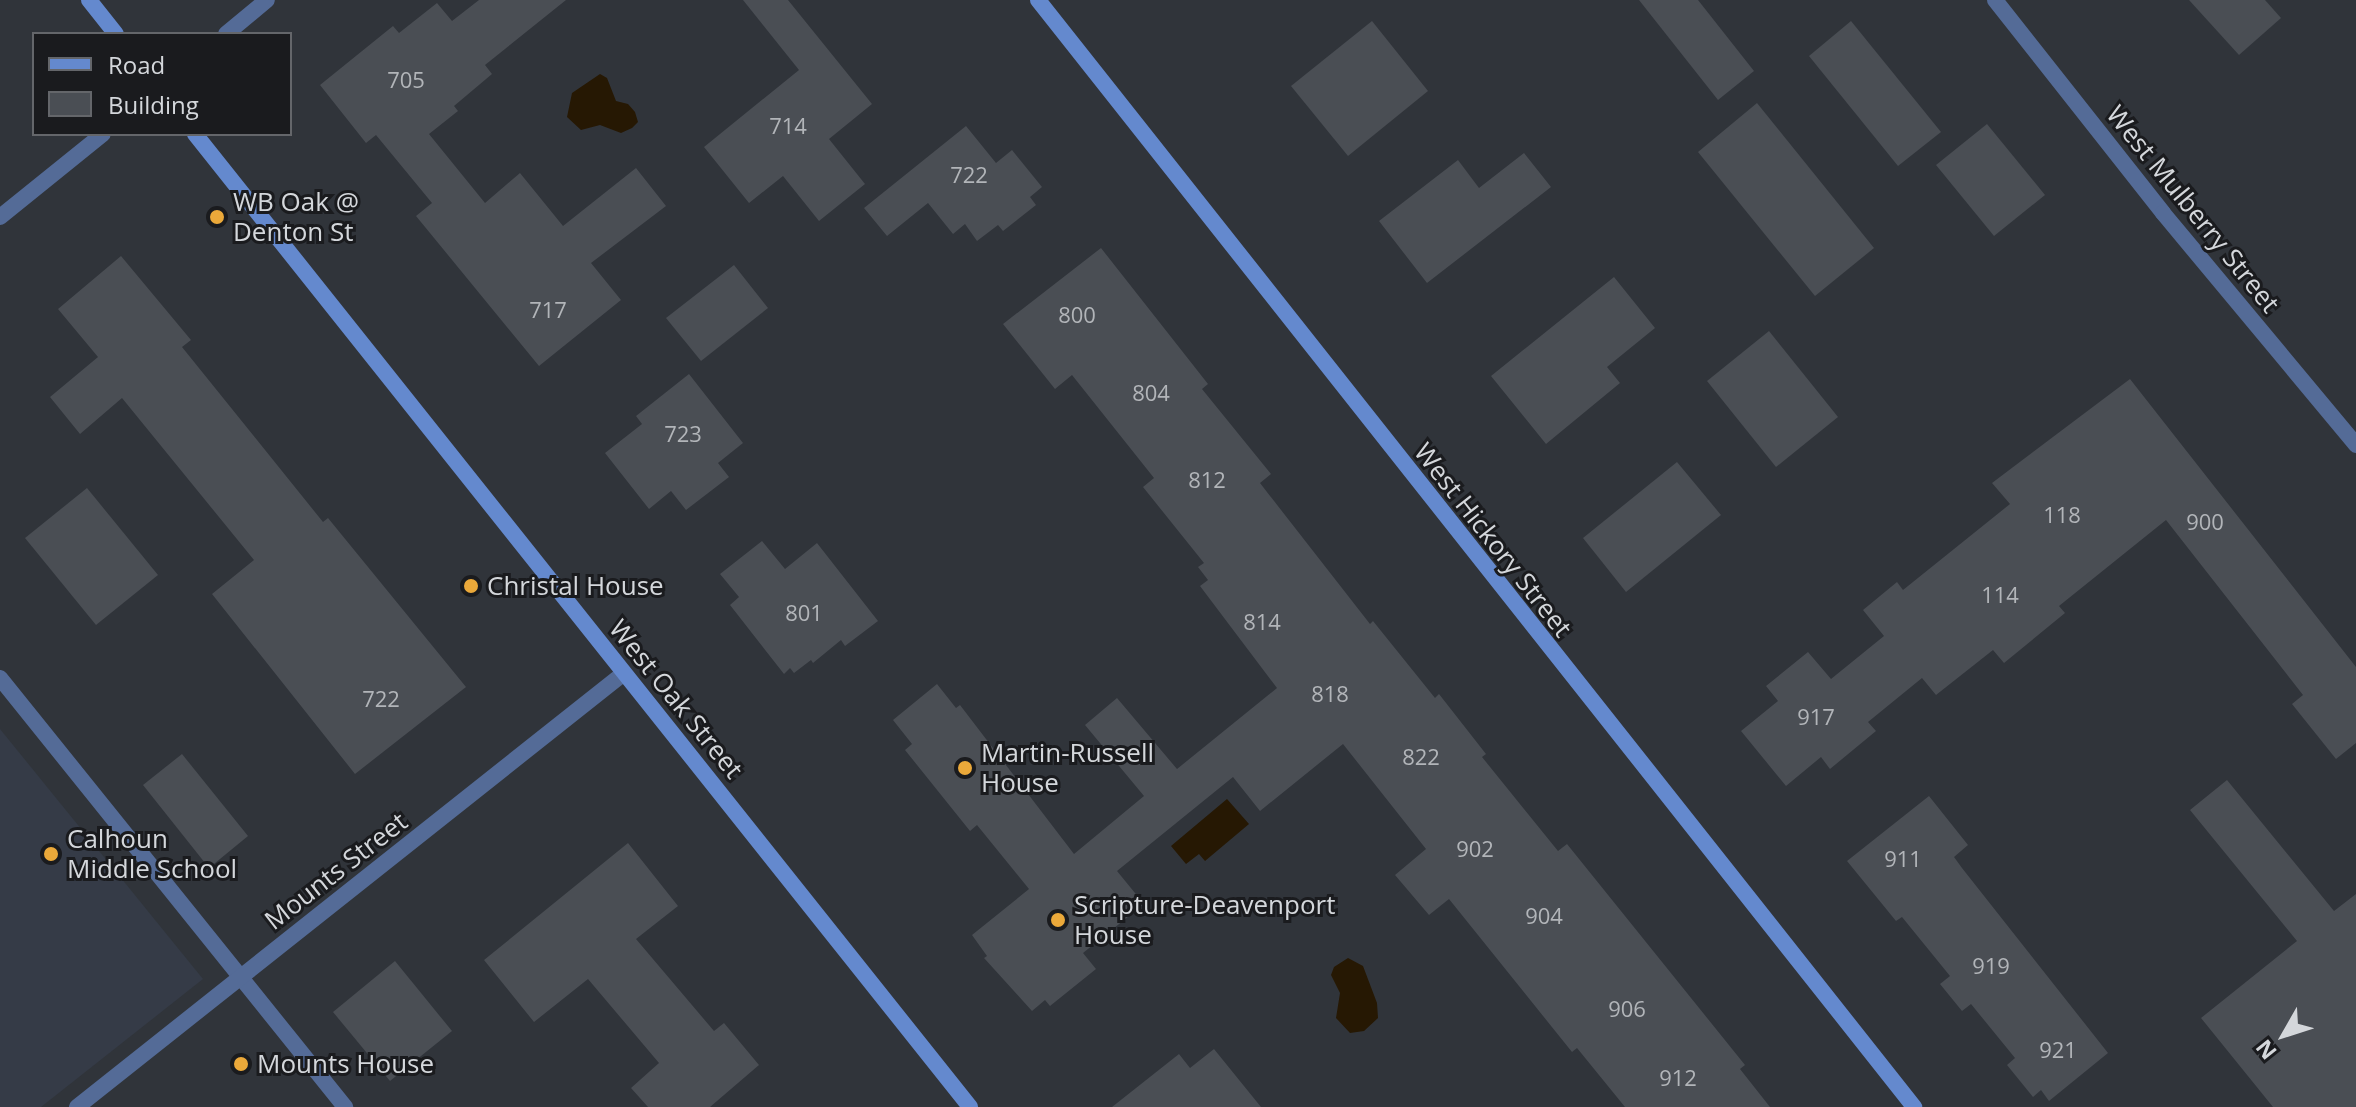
<!DOCTYPE html>
<style>
body{margin:0}
#map{position:relative;width:2356px;height:1107px;overflow:hidden;background:#30343a;font-family:"Open Sans",sans-serif}
div>[style]{position:absolute}
.built>*{inset:0;background:#353b47}
.water>*{inset:0;background:#261803}
.building>*{inset:0;background:#4a4e54}
.street>*{height:16px;margin:-8px;padding:0 8px;transform-origin:8px;border-radius:8px;background:#546b97}
.secondary>*{height:16px;margin:-8px;padding:0 8px;transform-origin:8px;border-radius:8px;background:#6489ce}
.dots>*{width:22px;height:22px;translate:-50% -50%;box-sizing:border-box;border:4px solid #1a1b1e;border-radius:50%}
span{translate:-50% -50%;white-space:nowrap;text-align:center;line-height:1.15;-webkit-text-stroke:6px #1a1b1e;paint-order:stroke}
.number-label{font-size:22px;color:#b2b5b9}
.number-label span{-webkit-text-stroke-width:0}
.poi-label{font-size:26px;color:#d4d7db}
.left{translate:0 -50%;text-align:left}
.street-label{font-size:26px;color:#d4d7db}
.legend{position:absolute;left:32px;top:32px;width:260px;height:104px;box-sizing:border-box;background:#1a1b1e;border:2px solid #64666a;margin:0;padding:10px 14px;list-style:none;font-size:24px;color:#d4d7db}
.legend li{display:flex;align-items:center;gap:16px;height:40px}
.legend b{width:40px;border:2px solid #64666a}
.north{position:absolute;left:2244px;top:995px;width:80px;height:80px;-webkit-text-stroke:6px #1a1b1e;paint-order:stroke;rotate:231deg;font-size:22px;font-weight:700;line-height:32px;text-align:center;color:#d4d7db}
.north::after{content:'';display:block;margin:auto;width:28px;height:36px;background:#d4d7db;clip-path:polygon(50% 0,100% 100%,50% 72%,0 100%)}
</style>
<div id="map">
<div class="built">
<i style="clip-path:polygon(0 729px,203px 979px,41px 1107px,0 1107px)"></i>
</div>
<div class="water">
<i style="clip-path:polygon(600px 74px,607px 78px,616px 101px,628px 104px,635px 112px,638px 122px,632px 128px,621px 133px,600px 125px,581px 130px,567px 117px,572px 93px)"></i>
<i style="clip-path:polygon(1227px 799px,1249px 824px,1205px 861px,1199px 854px,1186px 864px,1171px 846px)"></i>
<i style="clip-path:polygon(1348px 958px,1363px 966px,1377px 1003px,1378px 1018px,1364px 1031px,1350px 1033px,1336px 1018px,1340px 993px,1331px 975px,1334px 967px)"></i>
</div>
<div class="building">
<i style="clip-path:polygon(479px 0,566px 0,485px 65px,492px 74px,454px 106px,458px 111px,429px 134px,485px 203px,520px 173px,563px 226px,636px 168px,666px 206px,591px 263px,621px 300px,539px 366px,416px 216px,432px 203px,376px 135px,366px 143px,320px 85px,393px 26px,399px 33px,437px 3px,452px 21px)"></i>
<i style="clip-path:polygon(743px 0,788px 0,872px 104px,829px 139px,865px 184px,819px 221px,783px 176px,749px 203px,704px 147px,799px 70px)"></i>
<i style="clip-path:polygon(1639px 0,1698px 0,1754px 71px,1718px 100px)"></i>
<i style="clip-path:polygon(2189px 0,2265px 0,2281px 18px,2239px 55px)"></i>
<i style="clip-path:polygon(1372px 21px,1428px 91px,1348px 156px,1291px 86px)"></i>
<i style="clip-path:polygon(1851px 21px,1941px 132px,1898px 166px,1809px 56px)"></i>
<i style="clip-path:polygon(1757px 103px,1874px 248px,1815px 296px,1698px 152px)"></i>
<i style="clip-path:polygon(1987px 124px,2045px 195px,1994px 236px,1936px 165px)"></i>
<i style="clip-path:polygon(966px 126px,996px 163px,1012px 150px,1042px 187px,1030px 197px,1036px 205px,1003px 231px,998px 225px,977px 241px,965px 224px,953px 234px,928px 203px,887px 236px,864px 208px)"></i>
<i style="clip-path:polygon(1524px 153px,1551px 187px,1427px 283px,1379px 221px,1458px 160px,1479px 188px)"></i>
<i style="clip-path:polygon(1101px 248px,1208px 384px,1202px 389px,1271px 474px,1260px 483px,1370px 624px,1373px 621px,1435px 698px,1439px 694px,1486px 754px,1482px 757px,1558px 851px,1567px 844px,1745px 1065px,1740px 1069px,1770px 1107px,1625px 1107px,1577px 1048px,1572px 1052px,1449px 899px,1429px 915px,1395px 875px,1426px 849px,1343px 744px,1260px 811px,1233px 777px,1117px 871px,1144px 904px,1083px 953px,1096px 969px,1050px 1006px,1045px 1000px,1032px 1011px,984px 958px,987px 956px,972px 935px,1029px 889px,977px 825px,970px 831px,905px 750px,912px 744px,893px 720px,937px 684px,956px 708px,960px 705px,1074px 854px,1144px 796px,1085px 725px,1117px 698px,1177px 769px,1277px 688px,1200px 586px,1208px 580px,1198px 567px,1204px 563px,1143px 487px,1154px 478px,1072px 375px,1055px 389px,1003px 324px)"></i>
<i style="clip-path:polygon(121px 256px,191px 340px,182px 347px,323px 522px,328px 518px,466px 687px,355px 774px,212px 594px,254px 560px,122px 398px,80px 434px,50px 397px,98px 357px,58px 309px)"></i>
<i style="clip-path:polygon(734px 265px,768px 308px,701px 361px,666px 318px)"></i>
<i style="clip-path:polygon(1614px 277px,1655px 328px,1607px 367px,1620px 383px,1546px 444px,1491px 376px)"></i>
<i style="clip-path:polygon(1769px 331px,1838px 417px,1776px 467px,1707px 381px)"></i>
<i style="clip-path:polygon(689px 374px,743px 443px,718px 463px,729px 477px,686px 510px,671px 491px,649px 509px,605px 453px,642px 424px,636px 416px)"></i>
<i style="clip-path:polygon(2130px 379px,2356px 667px,2356px 743px,2336px 759px,2292px 704px,2303px 695px,2166px 520px,2059px 606px,2065px 613px,2004px 663px,1993px 650px,1936px 695px,1922px 678px,1868px 722px,1876px 731px,1830px 769px,1821px 757px,1786px 786px,1741px 731px,1778px 701px,1766px 686px,1808px 652px,1831px 679px,1884px 636px,1863px 610px,1897px 582px,1903px 590px,2010px 504px,1992px 483px)"></i>
<i style="clip-path:polygon(1677px 462px,1721px 515px,1626px 592px,1583px 538px)"></i>
<i style="clip-path:polygon(87px 488px,158px 575px,96px 625px,25px 538px)"></i>
<i style="clip-path:polygon(762px 541px,785px 569px,817px 543px,878px 621px,845px 646px,841px 640px,813px 663px,811px 660px,794px 673px,790px 668px,784px 674px,730px 605px,739px 597px,720px 574px)"></i>
<i style="clip-path:polygon(182px 754px,248px 836px,209px 868px,143px 785px)"></i>
<i style="clip-path:polygon(2227px 780px,2334px 911px,2356px 894px,2356px 1107px,2273px 1107px,2201px 1018px,2297px 941px,2190px 810px)"></i>
<i style="clip-path:polygon(1929px 796px,1968px 845px,1954px 857px,1962px 868px,2108px 1053px,2049px 1101px,2041px 1090px,2033px 1097px,2007px 1065px,2015px 1058px,1971px 1004px,1962px 1011px,1940px 984px,1950px 976px,1902px 917px,1896px 921px,1847px 861px)"></i>
<i style="clip-path:polygon(628px 843px,678px 906px,636px 939px,714px 1031px,724px 1023px,759px 1065px,710px 1107px,648px 1107px,631px 1088px,659px 1063px,588px 979px,534px 1022px,484px 960px)"></i>
<i style="clip-path:polygon(395px 961px,452px 1031px,390px 1081px,333px 1012px)"></i>
<i style="clip-path:polygon(1214px 1049px,1261px 1107px,1112px 1107px,1179px 1054px,1190px 1068px)"></i>
</div>
<div class="street">
<i style="left:1995px;top:0;width:271px;rotate:51.7deg"></i>
<i style="left:2163px;top:213px;width:302px;rotate:50.2deg"></i>
<i style="left:226px;top:34px;width:53px;rotate:-39.7deg"></i>
<i style="left:0;top:217px;width:132px;rotate:-38.9deg"></i>
<i style="left:0;top:678px;width:551px;rotate:51.19deg"></i>
<i style="left:77px;top:1107px;width:698px;rotate:-38.43deg"></i>
</div>
<div class="secondary">
<i style="left:89px;top:0;width:43px;rotate:51.5deg"></i>
<i style="left:1038px;top:0;width:1412px;rotate:51.64deg"></i>
<i style="left:195px;top:134px;width:1244px;rotate:51.46deg"></i>
</div>
<div class="dots">
<i style="left:217px;top:217px;background:#eba93a"></i>
<i style="left:471px;top:586px;background:#eba93a"></i>
<i style="left:965px;top:768px;background:#eba93a"></i>
<i style="left:51px;top:854px;background:#eba93a"></i>
<i style="left:1058px;top:920px;background:#eba93a"></i>
<i style="left:241px;top:1064px;background:#eba93a"></i>
</div>
<div class="number-label">
<span style="left:406px;top:80px">705</span>
<span style="left:788px;top:126px">714</span>
<span style="left:969px;top:175px">722</span>
<span style="left:548px;top:310px">717</span>
<span style="left:1077px;top:315px">800</span>
<span style="left:1151px;top:393px">804</span>
<span style="left:683px;top:434px">723</span>
<span style="left:1207px;top:480px">812</span>
<span style="left:2062px;top:515px">118</span>
<span style="left:2205px;top:522px">900</span>
<span style="left:2000px;top:595px">114</span>
<span style="left:804px;top:613px">801</span>
<span style="left:1262px;top:622px">814</span>
<span style="left:1330px;top:694px">818</span>
<span style="left:381px;top:699px">722</span>
<span style="left:1816px;top:717px">917</span>
<span style="left:1421px;top:757px">822</span>
<span style="left:1475px;top:849px">902</span>
<span style="left:1903px;top:859px">911</span>
<span style="left:1544px;top:916px">904</span>
<span style="left:1991px;top:966px">919</span>
<span style="left:1627px;top:1009px">906</span>
<span style="left:2058px;top:1050px">921</span>
<span style="left:1678px;top:1078px">912</span>
</div>
<div class="poi-label">
<span class="left" style="left:233px;top:217px">WB Oak @<br>Denton St</span>
<span class="left" style="left:487px;top:586px">Christal House</span>
<span class="left" style="left:981px;top:768px">Martin-Russell<br>House</span>
<span class="left" style="left:67px;top:854px">Calhoun<br>Middle School</span>
<span class="left" style="left:1074px;top:920px">Scripture-Deavenport<br>House</span>
<span class="left" style="left:257px;top:1064px">Mounts House</span>
</div>
<div class="street-label">
<span style="left:2193px;top:209px;rotate:51deg">West Mulberry Street</span>
<span style="left:1493px;top:540px;rotate:52deg">West Hickory Street</span>
<span style="left:676px;top:699px;rotate:51deg">West Oak Street</span>
<span style="left:336px;top:871px;rotate:-38deg">Mounts Street</span>
</div>
<ul class="legend">
<li><b style="height:10px;background:#6489ce"></b>Road</li>
<li><b style="height:22px;background:#4a4e54"></b>Building</li>
</ul>
<div class="north">N</div>
</div>
